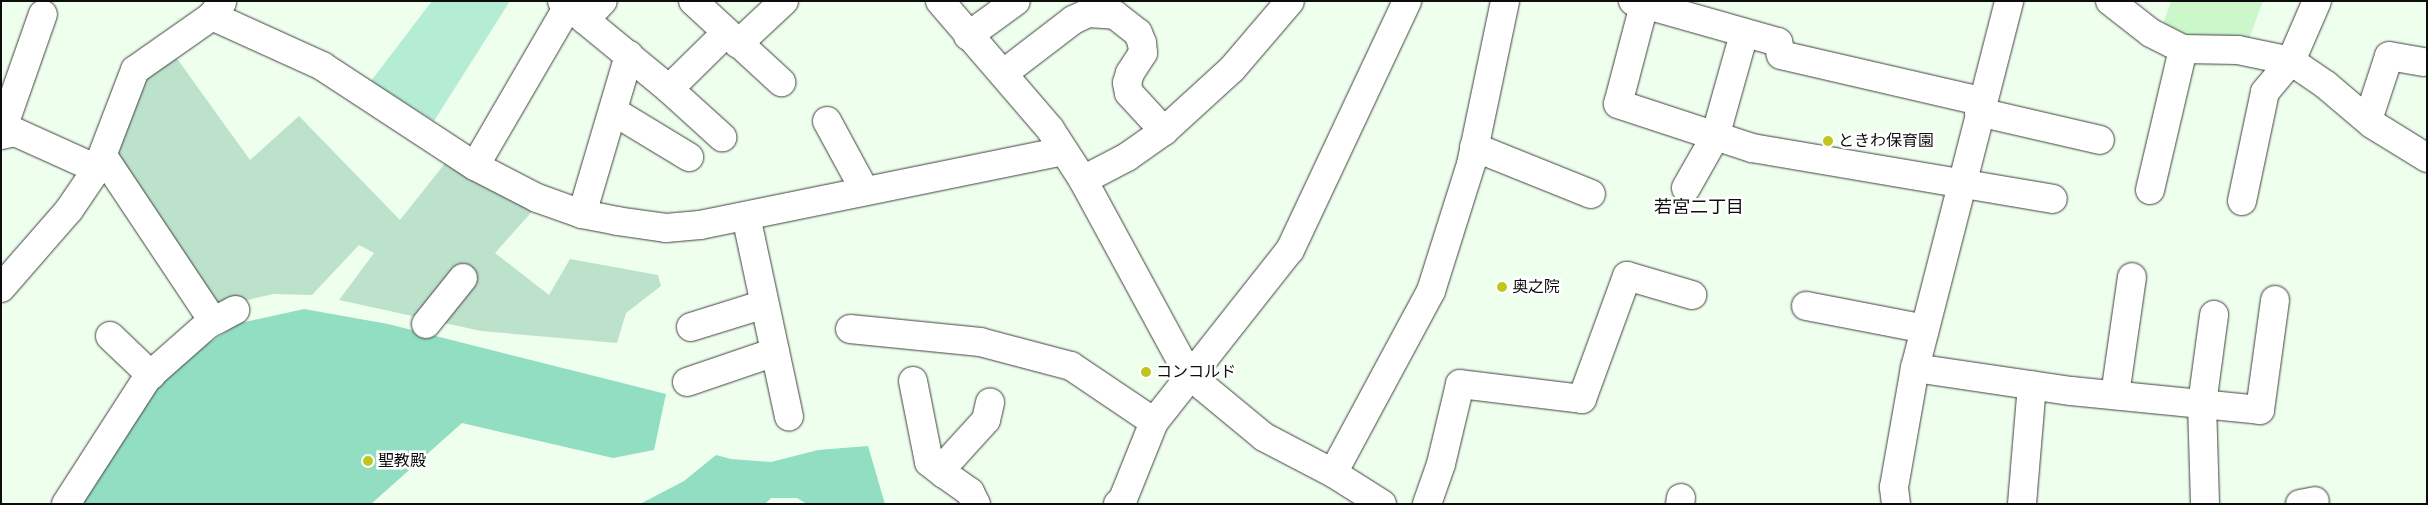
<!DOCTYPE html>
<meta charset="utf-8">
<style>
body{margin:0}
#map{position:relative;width:2428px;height:505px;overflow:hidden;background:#efffed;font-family:"Times New Roman","Noto Sans JP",serif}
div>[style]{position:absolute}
.farmland>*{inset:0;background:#cbf7cb}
.green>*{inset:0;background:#b4ecd4}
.forest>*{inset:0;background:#92dec2}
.cemetery>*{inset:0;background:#bde2cc}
.roads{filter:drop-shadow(0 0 1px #404040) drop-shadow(0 0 1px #404040)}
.minor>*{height:28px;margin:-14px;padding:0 14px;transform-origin:14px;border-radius:14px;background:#fff}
.dots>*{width:14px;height:14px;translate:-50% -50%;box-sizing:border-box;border:2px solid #fff;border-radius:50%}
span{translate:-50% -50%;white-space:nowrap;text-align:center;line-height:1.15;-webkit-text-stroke:5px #fff;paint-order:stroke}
.poi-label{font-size:16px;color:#0d0d0d}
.left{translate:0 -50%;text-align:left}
.neighbourhood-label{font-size:18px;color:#0d0d0d}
.frame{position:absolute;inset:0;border:2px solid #0d0d0d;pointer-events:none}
</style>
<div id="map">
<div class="farmland">
<i style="clip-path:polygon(2171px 1px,2263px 1px,2248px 42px,2221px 35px,2178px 36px,2161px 30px)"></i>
</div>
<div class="green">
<i style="clip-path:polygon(432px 1px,510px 1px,434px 121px,371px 81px)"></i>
</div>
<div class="forest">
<i style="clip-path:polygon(304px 309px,388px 324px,666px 394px,654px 450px,613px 458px,462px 423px,371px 504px,85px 504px,81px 497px,142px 400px,207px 344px,240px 323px)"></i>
<i style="clip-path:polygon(868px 446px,885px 504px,807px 504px,797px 498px,771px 498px,765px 504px,640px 504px,684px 481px,716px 455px,731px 459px,771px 462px,818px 450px)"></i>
</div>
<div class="cemetery">
<i style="clip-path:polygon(173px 53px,250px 160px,299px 116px,400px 220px,450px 157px,537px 206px,495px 253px,549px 295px,570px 259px,658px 275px,661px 286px,626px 313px,617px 343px,481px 331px,339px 300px,374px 253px,359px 245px,312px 295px,273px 294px,240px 302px,213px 315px,110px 160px,139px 75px)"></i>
</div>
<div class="roads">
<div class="minor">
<i style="left:562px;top:1px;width:139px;rotate:39.4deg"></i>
<i style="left:669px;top:89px;width:72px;rotate:42.2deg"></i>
<i style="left:693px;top:1px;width:120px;rotate:42.6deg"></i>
<i style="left:940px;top:1px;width:169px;rotate:49.3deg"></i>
<i style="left:1050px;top:129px;width:61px;rotate:57.1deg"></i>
<i style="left:1083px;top:180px;width:222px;rotate:61.5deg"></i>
<i style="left:1189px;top:375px;width:97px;rotate:39.6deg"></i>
<i style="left:1264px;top:437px;width:78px;rotate:27.6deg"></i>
<i style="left:1333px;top:473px;width:58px;rotate:32.3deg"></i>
<i style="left:1633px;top:1px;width:151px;rotate:15.8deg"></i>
<i style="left:1778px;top:42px;width:13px;rotate:77deg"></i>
<i style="left:1781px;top:55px;width:205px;rotate:13deg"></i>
<i style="left:2110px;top:1px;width:52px;rotate:38deg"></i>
<i style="left:2151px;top:33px;width:36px;rotate:27deg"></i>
<i style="left:2183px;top:49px;width:55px;rotate:1deg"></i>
<i style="left:2238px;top:50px;width:54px;rotate:11.7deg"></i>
<i style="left:2291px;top:61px;width:42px;rotate:34.4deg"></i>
<i style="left:2326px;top:85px;width:60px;rotate:40.3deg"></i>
<i style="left:2372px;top:124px;width:65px;rotate:31.7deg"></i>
<i style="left:1644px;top:5px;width:102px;rotate:104.7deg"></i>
<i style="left:1618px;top:104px;width:141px;rotate:18.2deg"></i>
<i style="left:1752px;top:148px;width:305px;rotate:9.6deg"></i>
<i style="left:212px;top:16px;width:121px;rotate:24.4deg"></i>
<i style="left:322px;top:66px;width:183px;rotate:33.2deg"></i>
<i style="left:475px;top:166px;width:70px;rotate:27.3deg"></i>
<i style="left:537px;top:198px;width:48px;rotate:19.6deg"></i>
<i style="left:582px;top:214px;width:36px;rotate:11deg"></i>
<i style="left:617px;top:221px;width:49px;rotate:8.1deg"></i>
<i style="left:666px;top:228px;width:34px;rotate:-5deg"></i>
<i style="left:700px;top:225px;width:371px;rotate:-11.5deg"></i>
<i style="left:585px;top:20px;width:26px;rotate:-47deg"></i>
<i style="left:968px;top:36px;width:59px;rotate:-36.1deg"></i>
<i style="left:738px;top:44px;width:63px;rotate:-43.1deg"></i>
<i style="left:1004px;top:73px;width:87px;rotate:-37.5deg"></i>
<i style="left:1073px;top:20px;width:17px;rotate:-25deg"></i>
<i style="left:1088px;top:13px;width:27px;rotate:4deg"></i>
<i style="left:1115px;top:15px;width:29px;rotate:38deg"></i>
<i style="left:1138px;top:33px;width:11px;rotate:68deg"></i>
<i style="left:1142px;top:43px;width:10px;rotate:84deg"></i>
<i style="left:1143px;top:53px;width:24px;rotate:123deg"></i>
<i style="left:1130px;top:73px;width:10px;rotate:107deg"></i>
<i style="left:1127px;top:83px;width:10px;rotate:79deg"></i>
<i style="left:1129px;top:93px;width:52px;rotate:47.4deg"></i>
<i style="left:669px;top:89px;width:80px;rotate:-44.5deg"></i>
<i style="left:613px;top:111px;width:89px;rotate:31.2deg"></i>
<i style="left:1979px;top:112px;width:124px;rotate:13deg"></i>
<i style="left:2368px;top:120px;width:67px;rotate:-71.8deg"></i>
<i style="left:2389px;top:56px;width:35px;rotate:10deg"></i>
<i style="left:827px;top:121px;width:80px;rotate:61.5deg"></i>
<i style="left:5px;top:132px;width:10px;rotate:-90deg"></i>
<i style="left:5px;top:122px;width:114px;rotate:-70.6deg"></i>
<i style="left:1px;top:135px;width:14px;rotate:-12deg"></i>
<i style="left:15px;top:132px;width:90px;rotate:24.3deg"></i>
<i style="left:1474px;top:147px;width:126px;rotate:21.9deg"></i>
<i style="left:103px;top:156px;width:198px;rotate:56.3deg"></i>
<i style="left:475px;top:166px;width:185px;rotate:-59.8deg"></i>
<i style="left:1083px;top:180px;width:50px;rotate:-27.6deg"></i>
<i style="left:1127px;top:157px;width:45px;rotate:-35.1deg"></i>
<i style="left:1164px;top:131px;width:92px;rotate:-42.4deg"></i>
<i style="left:1232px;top:69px;width:89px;rotate:-49.5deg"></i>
<i style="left:1686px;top:188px;width:59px;rotate:-60.4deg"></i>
<i style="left:1715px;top:137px;width:107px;rotate:-74.3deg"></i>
<i style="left:2150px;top:190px;width:145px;rotate:-76.8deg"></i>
<i style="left:2242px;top:201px;width:111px;rotate:-78.1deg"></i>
<i style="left:2265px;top:92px;width:40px;rotate:-50deg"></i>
<i style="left:2291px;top:61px;width:65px;rotate:-66.6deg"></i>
<i style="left:582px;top:214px;width:166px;rotate:-73.5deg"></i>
<i style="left:746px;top:216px;width:205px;rotate:77.9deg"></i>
<i style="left:1px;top:288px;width:103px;rotate:-48.9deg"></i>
<i style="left:69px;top:210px;width:50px;rotate:-55.7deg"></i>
<i style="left:97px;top:169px;width:106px;rotate:-69deg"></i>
<i style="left:135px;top:70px;width:94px;rotate:-35deg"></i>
<i style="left:212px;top:16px;width:17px;rotate:-54deg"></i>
<i style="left:1806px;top:306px;width:121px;rotate:10.9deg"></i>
<i style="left:426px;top:324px;width:59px;rotate:-51.2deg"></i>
<i style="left:691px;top:327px;width:77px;rotate:-17.3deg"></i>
<i style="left:850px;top:329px;width:131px;rotate:5.7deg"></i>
<i style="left:980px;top:342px;width:94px;rotate:14.8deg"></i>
<i style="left:1071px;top:366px;width:100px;rotate:34deg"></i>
<i style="left:110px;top:336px;width:57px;rotate:43.6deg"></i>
<i style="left:1915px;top:368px;width:158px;rotate:8.4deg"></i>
<i style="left:2071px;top:391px;width:190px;rotate:5.7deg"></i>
<i style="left:2260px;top:410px;width:111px;rotate:-82.2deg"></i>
<i style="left:913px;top:381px;width:83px;rotate:78.8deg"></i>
<i style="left:929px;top:462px;width:19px;rotate:39deg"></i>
<i style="left:687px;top:382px;width:93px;rotate:-18.8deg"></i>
<i style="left:2115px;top:395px;width:119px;rotate:-81.8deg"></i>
<i style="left:1333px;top:473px;width:207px;rotate:-61.7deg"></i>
<i style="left:1431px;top:291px;width:133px;rotate:-72.5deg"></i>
<i style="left:1471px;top:164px;width:167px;rotate:-78.2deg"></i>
<i style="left:66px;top:504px;width:151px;rotate:-57.2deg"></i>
<i style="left:148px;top:377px;width:79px;rotate:-41.4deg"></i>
<i style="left:207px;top:325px;width:32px;rotate:-28deg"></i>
<i style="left:976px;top:504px;width:13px;rotate:-117deg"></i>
<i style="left:970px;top:492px;width:32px;rotate:-145deg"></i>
<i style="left:944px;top:474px;width:10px;rotate:-79deg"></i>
<i style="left:946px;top:464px;width:59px;rotate:-47.7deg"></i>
<i style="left:986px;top:420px;width:18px;rotate:-77deg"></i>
<i style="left:1118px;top:504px;width:7px;rotate:-45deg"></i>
<i style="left:1123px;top:499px;width:83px;rotate:-68.1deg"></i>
<i style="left:1154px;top:422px;width:219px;rotate:-51.7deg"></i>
<i style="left:1290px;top:250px;width:275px;rotate:-64.8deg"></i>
<i style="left:1427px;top:504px;width:42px;rotate:-70.7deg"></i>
<i style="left:1441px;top:464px;width:82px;rotate:-76.6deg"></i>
<i style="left:1460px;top:384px;width:123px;rotate:7deg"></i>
<i style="left:1582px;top:399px;width:131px;rotate:-69.9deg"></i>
<i style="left:1627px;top:276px;width:68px;rotate:16.3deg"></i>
<i style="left:1680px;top:504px;width:6px;rotate:-81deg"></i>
<i style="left:1896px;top:504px;width:17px;rotate:-97deg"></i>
<i style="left:1894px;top:487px;width:121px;rotate:-80deg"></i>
<i style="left:1915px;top:368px;width:379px;rotate:-75.6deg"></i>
<i style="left:2022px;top:504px;width:119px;rotate:-85.2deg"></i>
<i style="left:2205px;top:504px;width:100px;rotate:-91.7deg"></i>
<i style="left:2202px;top:404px;width:90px;rotate:-82.3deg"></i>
<i style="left:2300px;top:504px;width:15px;rotate:-11deg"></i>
</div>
</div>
<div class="dots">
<i style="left:1828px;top:141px;background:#bfc61c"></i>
<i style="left:1502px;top:287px;background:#bfc61c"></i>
<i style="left:1146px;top:372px;background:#bfc61c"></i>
<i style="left:368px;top:461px;background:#bfc61c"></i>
</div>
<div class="poi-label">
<span class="left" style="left:1838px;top:141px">ときわ保育園</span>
<span class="left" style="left:1512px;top:287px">奥之院</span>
<span class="left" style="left:1156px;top:372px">コンコルド</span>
<span class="left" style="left:378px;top:461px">聖教殿</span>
</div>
<div class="neighbourhood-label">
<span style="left:1699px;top:207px">若宮二丁目</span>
</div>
<div class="frame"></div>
</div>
